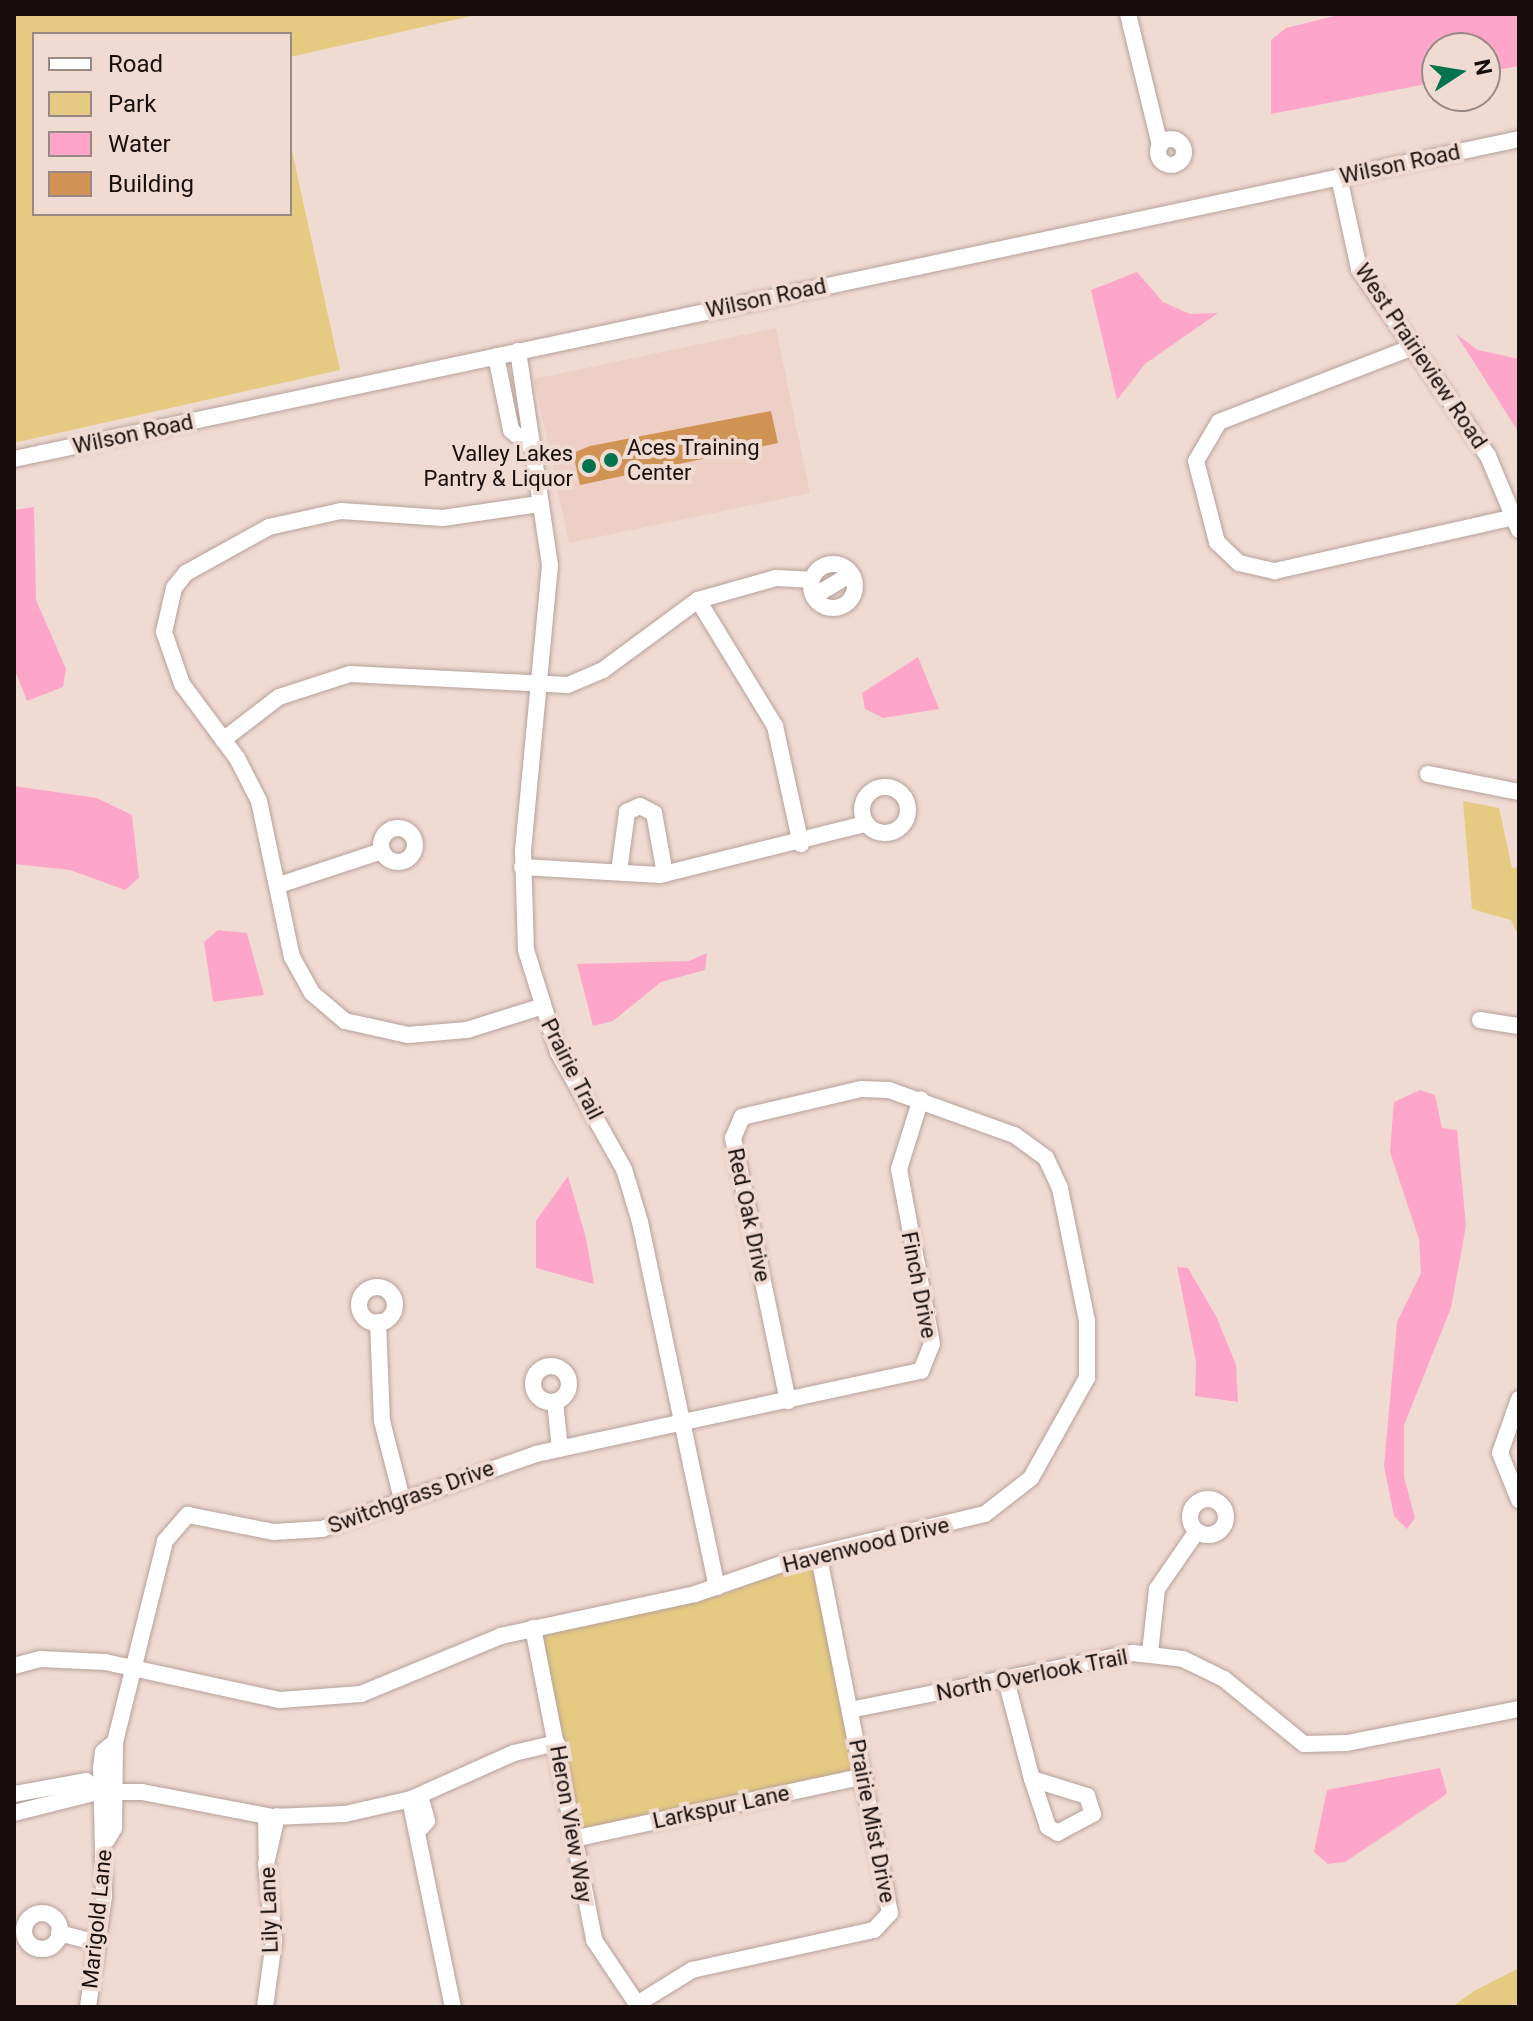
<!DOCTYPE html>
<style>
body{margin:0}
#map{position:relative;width:1533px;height:2021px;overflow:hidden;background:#f0dbd3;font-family:Roboto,sans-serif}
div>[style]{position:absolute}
.built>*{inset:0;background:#edcfc5}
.green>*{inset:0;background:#e5ca82}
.water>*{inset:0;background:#fda6ca}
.building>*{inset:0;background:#d19353}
.roads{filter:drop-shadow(0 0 2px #b6a19a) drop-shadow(0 0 2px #b6a19a)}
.minor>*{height:16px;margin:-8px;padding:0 8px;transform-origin:8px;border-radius:8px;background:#fff}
.minor>.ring{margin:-8px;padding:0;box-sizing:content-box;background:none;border:16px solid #fff;border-radius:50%}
.dots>*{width:22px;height:22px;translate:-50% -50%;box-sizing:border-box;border:4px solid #f0dbd3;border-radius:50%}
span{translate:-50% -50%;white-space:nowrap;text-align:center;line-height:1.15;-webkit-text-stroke:8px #f0dbd3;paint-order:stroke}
.street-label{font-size:22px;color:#160f0d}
.poi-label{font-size:22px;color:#160f0d}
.left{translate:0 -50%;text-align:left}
.right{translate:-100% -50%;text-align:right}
.frame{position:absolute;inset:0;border:16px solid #160f0d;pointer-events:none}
.legend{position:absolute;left:32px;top:32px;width:260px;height:184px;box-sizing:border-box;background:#f0dbd3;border:2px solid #998984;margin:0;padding:10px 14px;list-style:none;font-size:24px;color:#160f0d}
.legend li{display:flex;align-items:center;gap:16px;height:40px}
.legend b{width:40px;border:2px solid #998984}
.north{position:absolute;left:1421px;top:32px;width:80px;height:80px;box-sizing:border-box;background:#f0dbd3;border:2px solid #998984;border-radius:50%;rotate:78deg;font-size:22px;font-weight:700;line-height:32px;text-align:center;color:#160f0d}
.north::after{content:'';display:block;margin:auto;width:28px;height:36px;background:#03734d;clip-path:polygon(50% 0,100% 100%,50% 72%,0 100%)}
</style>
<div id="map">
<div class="built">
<i style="clip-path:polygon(776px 328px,810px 493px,569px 543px,534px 379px)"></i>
</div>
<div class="green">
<i style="clip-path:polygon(14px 14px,480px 14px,290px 57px,290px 34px,34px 34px,34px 214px,290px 214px,290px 142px,340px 370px,14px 443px)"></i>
<i style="clip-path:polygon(1463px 801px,1499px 808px,1512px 868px,1519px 867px,1519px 937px,1511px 920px,1472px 909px)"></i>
<i style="clip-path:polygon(813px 1561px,856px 1771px,581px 1830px,541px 1633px,719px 1596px)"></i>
<i style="clip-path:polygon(1519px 1968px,1519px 2007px,1452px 2007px,1474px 1991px)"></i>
</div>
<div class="water">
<i style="clip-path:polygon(1342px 14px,1519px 14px,1519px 66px,1485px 72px,1485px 48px,1437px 48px,1437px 82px,1271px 114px,1271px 40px,1286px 28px)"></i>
<i style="clip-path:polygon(1137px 272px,1163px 302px,1190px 314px,1218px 313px,1145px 364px,1117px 400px,1091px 290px)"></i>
<i style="clip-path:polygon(1456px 334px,1478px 350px,1519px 359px,1519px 433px)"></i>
<i style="clip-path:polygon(34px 507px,36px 600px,66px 669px,63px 687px,27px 701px,14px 668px,14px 510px)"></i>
<i style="clip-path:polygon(918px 657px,939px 709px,883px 718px,865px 709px,862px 693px)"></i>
<i style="clip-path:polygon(14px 786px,97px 798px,132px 815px,139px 878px,125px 890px,70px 870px,14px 864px)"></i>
<i style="clip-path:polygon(218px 930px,247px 933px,264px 995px,213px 1002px,204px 942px)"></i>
<i style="clip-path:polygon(707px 953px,705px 970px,661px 982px,613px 1021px,593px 1026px,577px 964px,689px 961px)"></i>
<i style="clip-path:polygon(1420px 1090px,1435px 1095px,1442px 1128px,1457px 1130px,1466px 1226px,1451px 1308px,1404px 1425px,1404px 1477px,1415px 1518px,1407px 1529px,1394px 1516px,1384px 1466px,1397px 1322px,1421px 1273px,1419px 1239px,1390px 1152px,1394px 1102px)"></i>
<i style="clip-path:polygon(568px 1176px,586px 1238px,594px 1284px,536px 1268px,536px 1221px)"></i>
<i style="clip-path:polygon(1177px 1267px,1188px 1268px,1216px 1316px,1236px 1365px,1238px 1402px,1195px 1396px,1196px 1362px)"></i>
<i style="clip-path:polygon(1440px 1768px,1447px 1793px,1441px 1798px,1345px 1862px,1328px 1864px,1314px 1852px,1327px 1790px)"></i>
</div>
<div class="building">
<i style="clip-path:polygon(771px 411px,778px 443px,580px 485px,573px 453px,590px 446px)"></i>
</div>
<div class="roads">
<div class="minor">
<i style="left:1128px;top:14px;width:135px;rotate:76.3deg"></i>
<i class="ring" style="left:1158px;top:139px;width:10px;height:10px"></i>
<i style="left:1339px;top:177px;width:94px;rotate:77.7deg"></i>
<i style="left:1359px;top:269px;width:227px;rotate:55.4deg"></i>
<i style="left:1488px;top:456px;width:80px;rotate:67.3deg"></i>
<i style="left:1413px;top:347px;width:208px;rotate:158.9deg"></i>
<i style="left:1219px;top:422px;width:45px;rotate:120.5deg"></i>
<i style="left:1196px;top:461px;width:84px;rotate:75.5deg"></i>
<i style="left:1217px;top:542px;width:30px;rotate:44deg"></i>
<i style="left:1239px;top:563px;width:37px;rotate:13deg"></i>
<i style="left:1275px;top:571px;width:250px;rotate:-12.7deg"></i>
<i style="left:518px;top:351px;width:216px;rotate:81.5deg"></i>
<i style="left:550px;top:565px;width:286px;rotate:95.4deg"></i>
<i style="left:523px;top:850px;width:100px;rotate:88.3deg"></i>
<i style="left:526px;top:950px;width:107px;rotate:72.6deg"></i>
<i style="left:558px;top:1052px;width:134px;rotate:60.6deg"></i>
<i style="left:624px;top:1169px;width:55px;rotate:73.2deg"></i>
<i style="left:640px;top:1222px;width:373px;rotate:78.1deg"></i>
<i style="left:496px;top:356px;width:76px;rotate:78.5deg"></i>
<i style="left:511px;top:430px;width:21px;rotate:41deg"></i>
<i style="left:14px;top:459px;width:1539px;rotate:-12deg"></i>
<i style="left:539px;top:504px;width:97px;rotate:171.7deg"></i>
<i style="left:443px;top:518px;width:102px;rotate:-176.1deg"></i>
<i style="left:341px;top:511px;width:74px;rotate:167.5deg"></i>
<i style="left:269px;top:527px;width:95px;rotate:151deg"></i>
<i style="left:186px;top:573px;width:19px;rotate:129deg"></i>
<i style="left:174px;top:588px;width:45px;rotate:102.8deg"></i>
<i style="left:164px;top:632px;width:55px;rotate:70.9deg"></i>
<i style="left:182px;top:684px;width:92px;rotate:53.4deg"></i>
<i style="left:237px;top:758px;width:48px;rotate:62.9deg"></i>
<i style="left:259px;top:801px;width:159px;rotate:78.1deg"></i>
<i style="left:292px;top:957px;width:41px;rotate:60.9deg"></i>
<i style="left:312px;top:993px;width:43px;rotate:40.3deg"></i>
<i style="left:345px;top:1021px;width:65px;rotate:12.5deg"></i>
<i style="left:408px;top:1035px;width:59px;rotate:-4.8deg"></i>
<i style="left:467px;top:1030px;width:77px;rotate:-17.5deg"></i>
<i class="ring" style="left:811px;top:564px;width:28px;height:28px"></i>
<i style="left:814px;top:596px;width:43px;rotate:-30.7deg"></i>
<i style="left:698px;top:600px;width:148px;rotate:58.6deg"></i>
<i style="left:775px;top:726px;width:121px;rotate:77.6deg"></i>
<i style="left:223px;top:740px;width:71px;rotate:-37.5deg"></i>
<i style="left:279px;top:697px;width:75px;rotate:-17.9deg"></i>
<i style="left:350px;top:674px;width:218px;rotate:2.9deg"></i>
<i style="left:568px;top:685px;width:38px;rotate:-23deg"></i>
<i style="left:603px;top:670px;width:118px;rotate:-36.4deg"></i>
<i style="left:698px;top:600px;width:81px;rotate:-15.8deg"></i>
<i style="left:776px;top:578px;width:35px;rotate:3deg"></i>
<i style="left:1428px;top:774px;width:93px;rotate:11.2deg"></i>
<i class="ring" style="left:862px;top:787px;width:30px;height:30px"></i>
<i class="ring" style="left:381px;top:828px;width:18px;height:18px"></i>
<i style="left:522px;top:867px;width:138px;rotate:3.3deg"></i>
<i style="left:660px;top:875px;width:211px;rotate:-14deg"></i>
<i style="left:619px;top:872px;width:61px;rotate:-82.4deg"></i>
<i style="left:627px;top:812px;width:14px;rotate:-25deg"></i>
<i style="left:640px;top:806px;width:16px;rotate:27deg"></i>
<i style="left:654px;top:813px;width:62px;rotate:79.8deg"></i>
<i style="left:279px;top:885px;width:108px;rotate:-18.3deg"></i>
<i style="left:1480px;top:1020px;width:39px;rotate:9deg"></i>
<i class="ring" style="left:359px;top:1287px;width:20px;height:20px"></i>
<i style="left:378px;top:1322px;width:99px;rotate:87.7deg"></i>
<i style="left:382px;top:1421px;width:81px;rotate:75.6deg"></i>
<i class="ring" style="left:533px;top:1366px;width:20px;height:20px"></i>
<i style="left:1519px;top:1399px;width:57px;rotate:109.4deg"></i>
<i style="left:1500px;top:1453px;width:51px;rotate:68deg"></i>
<i style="left:555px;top:1402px;width:47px;rotate:83.9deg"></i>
<i class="ring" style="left:1190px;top:1499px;width:20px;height:20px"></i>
<i style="left:533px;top:1628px;width:318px;rotate:78.9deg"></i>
<i style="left:594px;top:1940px;width:81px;rotate:56.1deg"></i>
<i style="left:1150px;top:1653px;width:64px;rotate:-83.8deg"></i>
<i style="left:1157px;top:1589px;width:70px;rotate:-55.4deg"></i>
<i style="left:14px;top:1666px;width:27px;rotate:-15deg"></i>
<i style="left:40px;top:1659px;width:65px;rotate:2.6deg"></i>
<i style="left:105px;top:1662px;width:179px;rotate:12.3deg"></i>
<i style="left:280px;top:1700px;width:81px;rotate:-4.2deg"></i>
<i style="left:361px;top:1694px;width:152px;rotate:-22.5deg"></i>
<i style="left:501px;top:1636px;width:198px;rotate:-12.2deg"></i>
<i style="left:695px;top:1594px;width:107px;rotate:-19.1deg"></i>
<i style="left:796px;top:1559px;width:194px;rotate:-13.4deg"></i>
<i style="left:985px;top:1514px;width:58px;rotate:-38deg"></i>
<i style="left:1031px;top:1478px;width:115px;rotate:-60.8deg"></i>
<i style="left:1087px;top:1378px;width:57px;rotate:-90deg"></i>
<i style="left:1087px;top:1321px;width:136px;rotate:-101.5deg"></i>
<i style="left:1060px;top:1188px;width:33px;rotate:-115deg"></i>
<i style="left:1046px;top:1158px;width:39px;rotate:-144deg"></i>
<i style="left:1014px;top:1135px;width:133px;rotate:-160.2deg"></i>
<i style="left:889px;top:1090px;width:28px;rotate:-178deg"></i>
<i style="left:861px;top:1089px;width:122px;rotate:166.8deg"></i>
<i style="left:742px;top:1117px;width:23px;rotate:113deg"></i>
<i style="left:733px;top:1138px;width:269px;rotate:78.2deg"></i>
<i style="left:1006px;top:1680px;width:102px;rotate:75.3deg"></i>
<i style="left:850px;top:1710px;width:289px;rotate:-11.4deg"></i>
<i style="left:1133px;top:1653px;width:50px;rotate:6.8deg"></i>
<i style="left:1183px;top:1659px;width:46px;rotate:26deg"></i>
<i style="left:1224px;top:1679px;width:103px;rotate:39.1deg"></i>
<i style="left:1304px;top:1744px;width:43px;rotate:-1.3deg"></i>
<i style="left:1347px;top:1743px;width:175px;rotate:-11.2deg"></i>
<i style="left:115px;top:1742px;width:207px;rotate:-76deg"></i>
<i style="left:165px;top:1541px;width:35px;rotate:-49deg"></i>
<i style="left:188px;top:1515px;width:88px;rotate:11.2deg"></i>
<i style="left:274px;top:1532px;width:48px;rotate:-3.6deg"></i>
<i style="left:322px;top:1529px;width:227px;rotate:-19.3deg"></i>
<i style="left:536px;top:1454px;width:394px;rotate:-12.2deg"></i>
<i style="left:921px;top:1371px;width:29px;rotate:-68deg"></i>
<i style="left:932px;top:1344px;width:178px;rotate:-100.7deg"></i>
<i style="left:899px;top:1169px;width:73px;rotate:-72.6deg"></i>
<i style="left:1032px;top:1779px;width:58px;rotate:17.2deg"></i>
<i style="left:1087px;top:1796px;width:19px;rotate:72deg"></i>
<i style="left:1093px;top:1814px;width:40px;rotate:152deg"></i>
<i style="left:1058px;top:1833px;width:12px;rotate:-149deg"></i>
<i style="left:1048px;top:1827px;width:51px;rotate:-108.4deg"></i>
<i style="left:97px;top:1792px;width:45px"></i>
<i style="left:142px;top:1792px;width:132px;rotate:10.9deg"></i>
<i style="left:272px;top:1817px;width:73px;rotate:-2.4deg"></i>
<i style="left:345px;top:1814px;width:68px;rotate:-12.8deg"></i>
<i style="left:411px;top:1799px;width:113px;rotate:-24.1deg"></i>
<i style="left:514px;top:1753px;width:44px;rotate:-13.1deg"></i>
<i style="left:14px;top:1794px;width:73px;rotate:-10.2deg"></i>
<i style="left:86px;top:1781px;width:16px;rotate:45deg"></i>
<i style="left:420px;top:1796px;width:26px;rotate:74deg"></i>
<i style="left:427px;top:1821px;width:9px;rotate:131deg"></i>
<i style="left:410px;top:1800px;width:211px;rotate:78.3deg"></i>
<i style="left:14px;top:1813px;width:86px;rotate:-14.2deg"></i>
<i style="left:266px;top:1816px;width:39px;rotate:89deg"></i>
<i style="left:578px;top:1838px;width:293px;rotate:-12.2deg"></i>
<i style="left:107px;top:1840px;width:14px;rotate:-60deg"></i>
<i style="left:114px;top:1828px;width:86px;rotate:-89.3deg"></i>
<i class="ring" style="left:24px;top:1913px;width:20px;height:20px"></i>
<i style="left:59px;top:1933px;width:40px;rotate:14.4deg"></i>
<i style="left:637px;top:2004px;width:65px;rotate:-31.7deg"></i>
<i style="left:692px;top:1970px;width:186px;rotate:-12.4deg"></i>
<i style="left:874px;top:1930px;width:23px;rotate:-47deg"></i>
<i style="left:890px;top:1913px;width:366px;rotate:-101.3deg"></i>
<i style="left:88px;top:2007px;width:112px;rotate:-81.8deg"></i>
<i style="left:104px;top:1896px;width:128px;rotate:-91.3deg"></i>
<i style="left:101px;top:1768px;width:16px;rotate:-83deg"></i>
<i style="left:103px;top:1752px;width:16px;rotate:-40deg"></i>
<i style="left:265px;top:2007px;width:67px;rotate:-82.2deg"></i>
<i style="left:274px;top:1941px;width:77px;rotate:-95.9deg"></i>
<i style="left:266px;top:1864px;width:49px;rotate:-77.1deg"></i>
</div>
</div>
<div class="dots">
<i style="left:611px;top:460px;background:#03734d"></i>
<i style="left:589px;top:466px;background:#03734d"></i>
</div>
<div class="street-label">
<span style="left:1400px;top:164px;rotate:-12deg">Wilson Road</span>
<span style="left:766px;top:298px;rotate:-12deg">Wilson Road</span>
<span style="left:1421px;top:356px;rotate:56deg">West Prairieview Road</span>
<span style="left:133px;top:434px;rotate:-12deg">Wilson Road</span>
<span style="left:572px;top:1069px;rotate:63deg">Prairie Trail</span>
<span style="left:749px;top:1215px;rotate:78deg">Red Oak Drive</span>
<span style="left:919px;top:1285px;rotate:79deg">Finch Drive</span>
<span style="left:411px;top:1497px;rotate:-20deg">Switchgrass Drive</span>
<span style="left:866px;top:1545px;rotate:-14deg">Havenwood Drive</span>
<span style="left:1032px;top:1675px;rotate:-11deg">North Overlook Trail</span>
<span style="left:721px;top:1807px;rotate:-12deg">Larkspur Lane</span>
<span style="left:872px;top:1821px;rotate:79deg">Prairie Mist Drive</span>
<span style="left:571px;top:1824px;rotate:80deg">Heron View Way</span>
<span style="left:269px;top:1910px;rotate:-92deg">Lily Lane</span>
<span style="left:97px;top:1919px;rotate:-84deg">Marigold Lane</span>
</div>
<div class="poi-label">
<span class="left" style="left:627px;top:460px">Aces Training<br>Center</span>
<span class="right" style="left:573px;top:466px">Valley Lakes<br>Pantry &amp; Liquor</span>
</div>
<div class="frame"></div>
<ul class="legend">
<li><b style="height:10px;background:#fff"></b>Road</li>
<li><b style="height:22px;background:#e5ca82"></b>Park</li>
<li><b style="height:22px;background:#fda6ca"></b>Water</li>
<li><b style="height:22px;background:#d19353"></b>Building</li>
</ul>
<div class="north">N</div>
</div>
